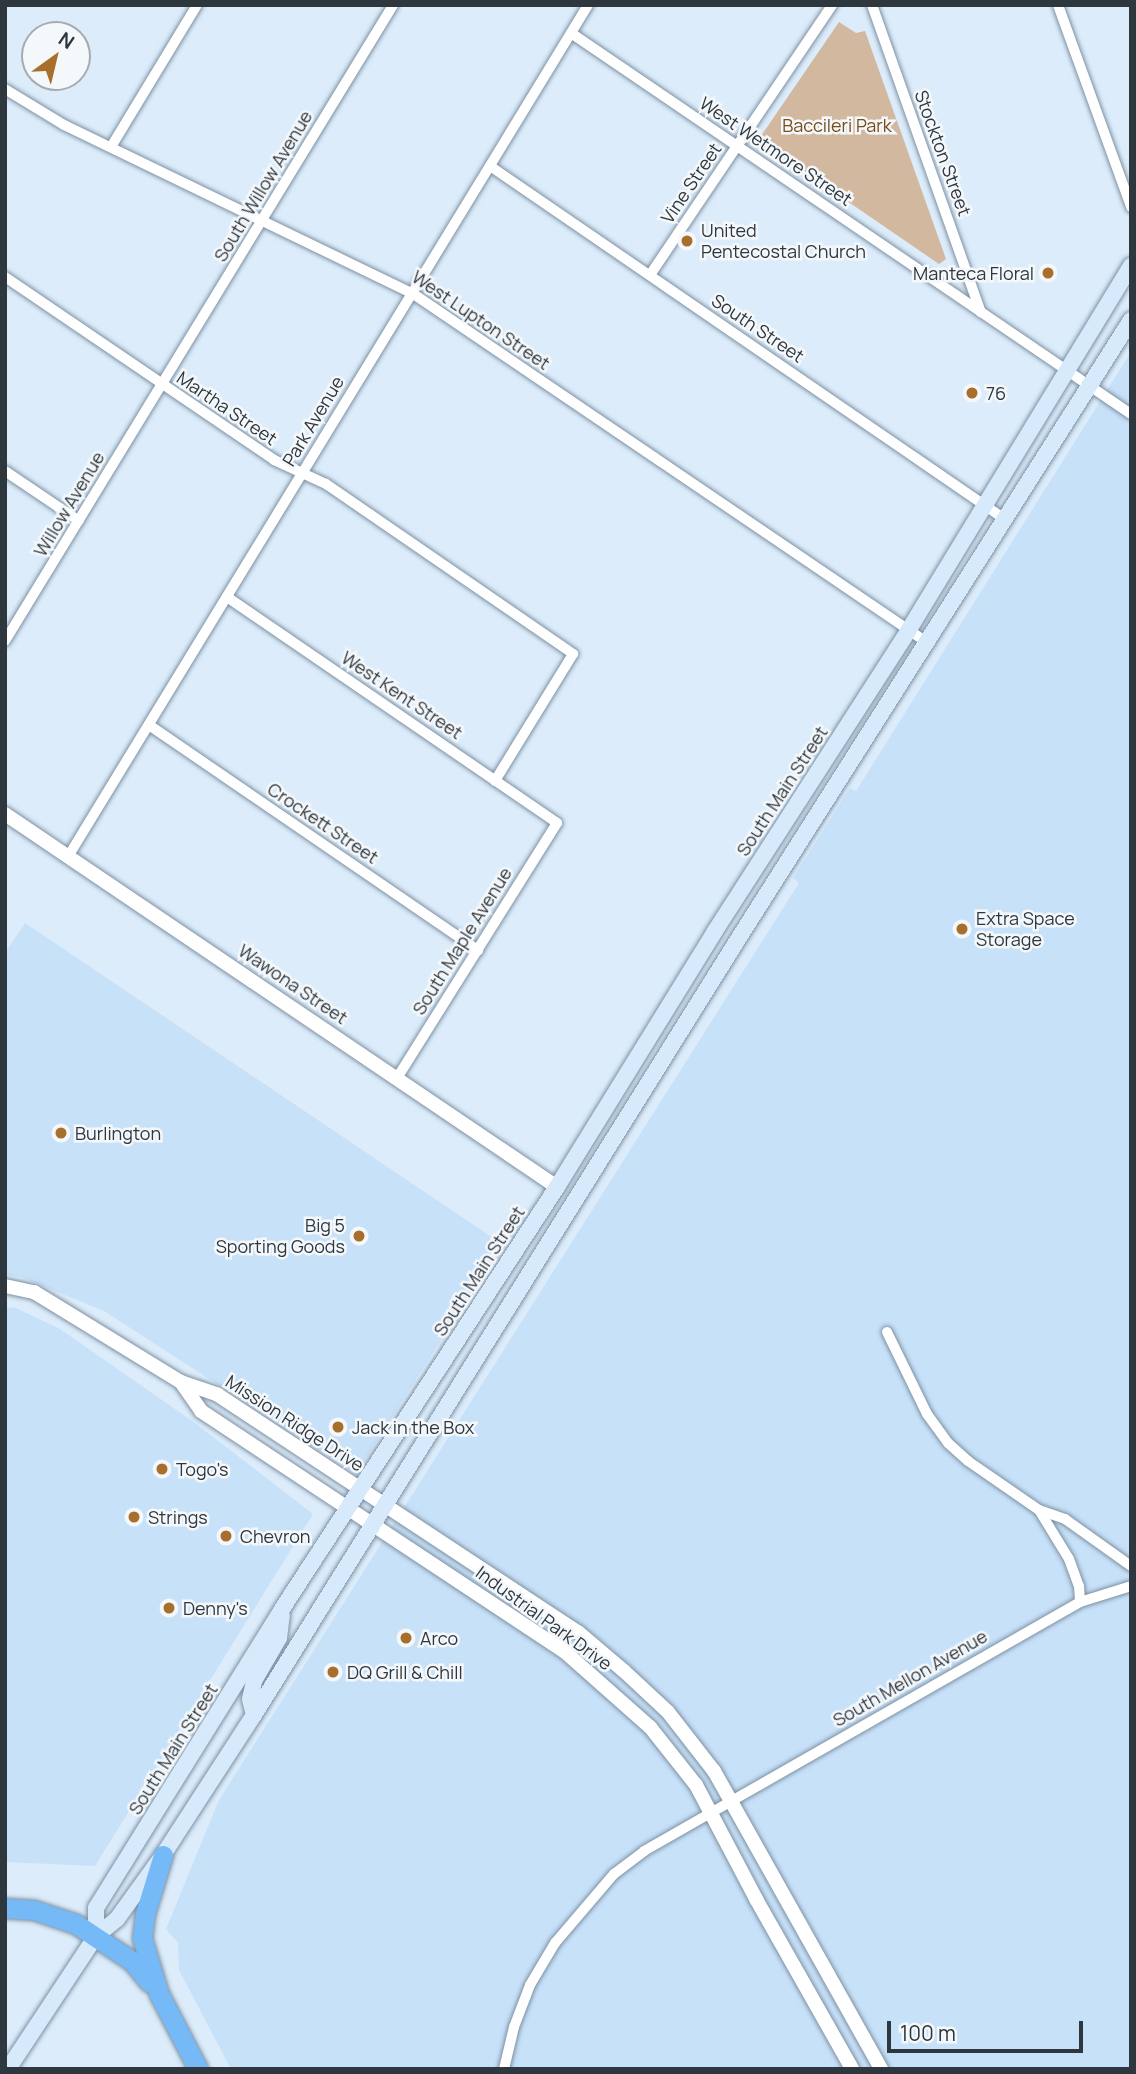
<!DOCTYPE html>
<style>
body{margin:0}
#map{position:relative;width:1136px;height:2074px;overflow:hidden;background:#dcecfb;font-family:Manrope,sans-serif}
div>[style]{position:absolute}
.built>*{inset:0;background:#c7e1f9}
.green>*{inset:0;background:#d2b89e}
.roads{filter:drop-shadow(0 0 2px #7e91a2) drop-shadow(0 0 2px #7e91a2)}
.minor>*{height:10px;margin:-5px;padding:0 5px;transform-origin:5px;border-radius:5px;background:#fff}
.tertiary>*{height:14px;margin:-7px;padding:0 7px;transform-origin:7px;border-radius:7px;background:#fff}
.secondary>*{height:16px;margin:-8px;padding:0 8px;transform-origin:8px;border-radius:8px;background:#d6eafc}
.motorway>*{height:19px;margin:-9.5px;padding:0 9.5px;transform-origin:9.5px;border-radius:9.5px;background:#75baf6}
.dots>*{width:19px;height:19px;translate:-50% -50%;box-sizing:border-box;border:4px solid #f4f8fb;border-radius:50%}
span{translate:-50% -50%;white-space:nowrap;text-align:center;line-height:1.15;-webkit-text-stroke:5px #f4f8fb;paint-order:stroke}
.park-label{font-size:18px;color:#784d1c}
.street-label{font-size:18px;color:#2f373e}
.poi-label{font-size:18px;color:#2f373e}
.left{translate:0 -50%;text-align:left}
.right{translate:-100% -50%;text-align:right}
.frame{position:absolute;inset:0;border:7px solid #2f373e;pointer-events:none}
.north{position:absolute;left:21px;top:21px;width:70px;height:70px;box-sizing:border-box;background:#f4f8fb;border:2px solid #a5abaf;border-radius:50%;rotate:34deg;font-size:19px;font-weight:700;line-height:28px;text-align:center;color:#2f373e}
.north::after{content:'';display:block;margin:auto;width:24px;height:32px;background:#a76e2c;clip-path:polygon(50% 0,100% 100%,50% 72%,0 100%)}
.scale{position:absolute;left:887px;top:2021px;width:196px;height:32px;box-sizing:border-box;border:4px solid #2f373e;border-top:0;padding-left:9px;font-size:21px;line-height:24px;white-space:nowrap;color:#2f373e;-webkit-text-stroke:5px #f4f8fb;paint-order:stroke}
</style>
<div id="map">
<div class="built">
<i style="clip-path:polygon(1131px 352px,1131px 2069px,231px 2069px,179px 1970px,178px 1943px,166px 1929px,219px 1800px,799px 883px,793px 878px,850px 788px,856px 791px)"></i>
<i style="clip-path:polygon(25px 923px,502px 1244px,356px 1474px,104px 1311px,21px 1277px,5px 1275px,5px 953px)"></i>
<i style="clip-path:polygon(5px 1307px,16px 1308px,60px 1329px,195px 1423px,313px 1514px,95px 1866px,5px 1862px)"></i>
</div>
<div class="green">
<i style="clip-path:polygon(839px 22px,856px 33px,865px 31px,946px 259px,939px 264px,764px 144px,761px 136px)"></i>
</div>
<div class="roads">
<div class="minor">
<i style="left:872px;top:5px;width:326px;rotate:70.5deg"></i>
<i style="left:1058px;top:5px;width:215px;rotate:70.1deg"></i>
<i style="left:571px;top:33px;width:677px;rotate:34.23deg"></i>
<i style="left:5px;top:89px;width:69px;rotate:31.4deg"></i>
<i style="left:64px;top:125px;width:386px;rotate:25.8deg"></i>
<i style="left:412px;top:293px;width:624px;rotate:34.15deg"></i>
<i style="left:111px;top:147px;width:166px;rotate:-58.8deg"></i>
<i style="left:490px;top:166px;width:626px;rotate:34.45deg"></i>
<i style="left:650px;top:275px;width:326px;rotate:-56deg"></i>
<i style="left:5px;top:277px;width:325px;rotate:34.2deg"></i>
<i style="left:274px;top:460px;width:57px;rotate:24.8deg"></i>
<i style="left:326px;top:484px;width:300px;rotate:34.5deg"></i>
<i style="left:573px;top:654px;width:149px;rotate:121.6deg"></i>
<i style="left:5px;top:471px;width:89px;rotate:34deg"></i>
<i style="left:227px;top:597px;width:400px;rotate:34.4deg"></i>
<i style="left:557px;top:823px;width:301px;rotate:122.1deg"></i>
<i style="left:5px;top:641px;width:745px;rotate:-58.61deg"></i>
<i style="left:149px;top:725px;width:399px;rotate:34.4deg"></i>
<i style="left:69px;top:855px;width:996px;rotate:-58.59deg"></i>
<i style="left:887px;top:1332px;width:91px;rotate:64deg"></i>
<i style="left:927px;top:1414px;width:36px;rotate:54deg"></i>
<i style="left:948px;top:1443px;width:27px;rotate:42deg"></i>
<i style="left:968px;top:1461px;width:86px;rotate:34.6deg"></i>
<i style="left:1039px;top:1510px;width:57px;rotate:58.5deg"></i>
<i style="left:1069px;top:1559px;width:29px;rotate:70deg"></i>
<i style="left:1079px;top:1586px;width:16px;rotate:86deg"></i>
<i style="left:1039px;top:1510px;width:28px;rotate:19deg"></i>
<i style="left:1065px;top:1519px;width:81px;rotate:35.5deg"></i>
<i style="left:504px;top:2069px;width:43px;rotate:-76.6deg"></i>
<i style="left:514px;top:2027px;width:45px;rotate:-69.1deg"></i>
<i style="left:530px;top:1985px;width:49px;rotate:-59.2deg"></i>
<i style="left:555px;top:1943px;width:91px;rotate:-49.5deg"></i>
<i style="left:614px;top:1874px;width:38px;rotate:-37deg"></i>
<i style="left:644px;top:1851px;width:502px;rotate:-29.73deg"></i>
<i style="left:1080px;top:1602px;width:53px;rotate:-17.4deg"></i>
</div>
<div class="tertiary">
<i style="left:5px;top:814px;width:666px;rotate:34.05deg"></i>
<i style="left:5px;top:1286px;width:30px;rotate:12deg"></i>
<i style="left:34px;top:1292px;width:172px;rotate:31.5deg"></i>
<i style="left:181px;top:1382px;width:39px;rotate:19deg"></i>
<i style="left:218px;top:1395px;width:431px;rotate:33.4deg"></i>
<i style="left:578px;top:1632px;width:60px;rotate:40.3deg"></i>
<i style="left:624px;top:1671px;width:60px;rotate:43deg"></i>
<i style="left:668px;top:1712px;width:75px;rotate:52.1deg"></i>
<i style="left:714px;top:1771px;width:342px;rotate:60.7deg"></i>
<i style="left:181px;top:1382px;width:35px;rotate:55deg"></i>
<i style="left:201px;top:1411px;width:435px;rotate:33.5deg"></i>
<i style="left:564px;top:1651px;width:115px;rotate:41.5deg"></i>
<i style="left:650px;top:1727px;width:74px;rotate:51.6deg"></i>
<i style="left:696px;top:1785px;width:129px;rotate:62.2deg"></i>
<i style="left:756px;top:1899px;width:195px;rotate:60.5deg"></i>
</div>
<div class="secondary">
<i style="left:254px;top:1715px;width:16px;rotate:-104deg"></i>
<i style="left:250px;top:1699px;width:18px;rotate:-77deg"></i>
<i style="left:254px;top:1681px;width:50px;rotate:-59.8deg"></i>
<i style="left:279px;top:1638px;width:23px;rotate:-83deg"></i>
<i style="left:96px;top:1936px;width:28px;rotate:-90deg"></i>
<i style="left:96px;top:1908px;width:352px;rotate:-58.1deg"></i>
<i style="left:282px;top:1609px;width:504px;rotate:-56.91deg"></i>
<i style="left:557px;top:1187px;width:301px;rotate:-58.3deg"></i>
<i style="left:715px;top:931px;width:357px;rotate:-57.2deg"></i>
<i style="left:908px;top:631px;width:428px;rotate:-58.6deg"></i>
<i style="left:8px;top:2069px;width:159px;rotate:-56.5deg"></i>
<i style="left:96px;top:1936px;width:27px;rotate:-39deg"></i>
<i style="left:117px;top:1919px;width:79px;rotate:-54.3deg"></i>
<i style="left:163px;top:1855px;width:167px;rotate:-57deg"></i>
<i style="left:254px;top:1715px;width:909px;rotate:-58.04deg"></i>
<i style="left:735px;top:944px;width:739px;rotate:-57.6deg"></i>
</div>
<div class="motorway">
<i style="left:163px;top:1855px;width:62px;rotate:107deg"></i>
<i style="left:145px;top:1914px;width:24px;rotate:97deg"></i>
<i style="left:142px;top:1938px;width:59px;rotate:73.1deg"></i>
<i style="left:159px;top:1994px;width:85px;rotate:62.5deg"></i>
<i style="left:5px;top:1908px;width:29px;rotate:4deg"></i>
<i style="left:34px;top:1910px;width:44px;rotate:18.4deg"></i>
<i style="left:76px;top:1924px;width:67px;rotate:33.5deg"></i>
<i style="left:132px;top:1961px;width:27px;rotate:51deg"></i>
</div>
</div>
<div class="dots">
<i style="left:687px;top:241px;background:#a76e2c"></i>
<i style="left:1048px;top:273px;background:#a76e2c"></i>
<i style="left:972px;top:393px;background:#a76e2c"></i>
<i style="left:962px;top:929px;background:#a76e2c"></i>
<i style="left:61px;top:1133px;background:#a76e2c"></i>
<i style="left:359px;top:1236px;background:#a76e2c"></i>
<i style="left:338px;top:1427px;background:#a76e2c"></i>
<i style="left:162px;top:1469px;background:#a76e2c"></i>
<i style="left:134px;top:1517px;background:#a76e2c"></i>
<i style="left:226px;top:1536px;background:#a76e2c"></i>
<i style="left:169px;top:1608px;background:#a76e2c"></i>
<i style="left:406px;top:1638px;background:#a76e2c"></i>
<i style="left:333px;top:1672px;background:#a76e2c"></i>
</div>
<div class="park-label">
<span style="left:837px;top:125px">Baccileri Park</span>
</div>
<div class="street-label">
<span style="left:776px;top:151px;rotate:34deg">West Wetmore Street</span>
<span style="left:943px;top:153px;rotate:70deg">Stockton Street</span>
<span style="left:691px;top:183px;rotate:-56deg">Vine Street</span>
<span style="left:263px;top:186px;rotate:-59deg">South Willow Avenue</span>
<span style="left:481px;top:320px;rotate:34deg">West Lupton Street</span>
<span style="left:758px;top:328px;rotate:34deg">South Street</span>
<span style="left:227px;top:408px;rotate:34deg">Martha Street</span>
<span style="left:313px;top:421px;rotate:-59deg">Park Avenue</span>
<span style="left:69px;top:504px;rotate:-59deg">Willow Avenue</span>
<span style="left:402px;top:695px;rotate:34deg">West Kent Street</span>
<span style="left:782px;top:791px;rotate:-57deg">South Main Street</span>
<span style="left:323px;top:823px;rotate:34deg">Crockett Street</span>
<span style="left:462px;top:941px;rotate:-58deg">South Maple Avenue</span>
<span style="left:293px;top:984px;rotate:34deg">Wawona Street</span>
<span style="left:479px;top:1271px;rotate:-57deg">South Main Street</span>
<span style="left:295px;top:1423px;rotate:33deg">Mission Ridge Drive</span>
<span style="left:544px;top:1618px;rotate:36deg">Industrial Park Drive</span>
<span style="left:910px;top:1678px;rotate:-30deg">South Mellon Avenue</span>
<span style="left:173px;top:1749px;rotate:-58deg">South Main Street</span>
</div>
<div class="poi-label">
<span class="left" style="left:701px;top:241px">United<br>Pentecostal Church</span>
<span class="right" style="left:1034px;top:273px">Manteca Floral</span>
<span class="left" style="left:986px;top:393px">76</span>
<span class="left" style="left:976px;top:929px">Extra Space<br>Storage</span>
<span class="left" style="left:75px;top:1133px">Burlington</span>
<span class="right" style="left:345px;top:1236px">Big 5<br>Sporting Goods</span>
<span class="left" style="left:352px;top:1427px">Jack in the Box</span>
<span class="left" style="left:176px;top:1469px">Togo's</span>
<span class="left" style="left:148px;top:1517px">Strings</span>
<span class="left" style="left:240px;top:1536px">Chevron</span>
<span class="left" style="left:183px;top:1608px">Denny's</span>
<span class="left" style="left:420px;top:1638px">Arco</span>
<span class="left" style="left:347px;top:1672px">DQ Grill &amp; Chill</span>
</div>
<div class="frame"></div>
<div class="north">N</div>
<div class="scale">100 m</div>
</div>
